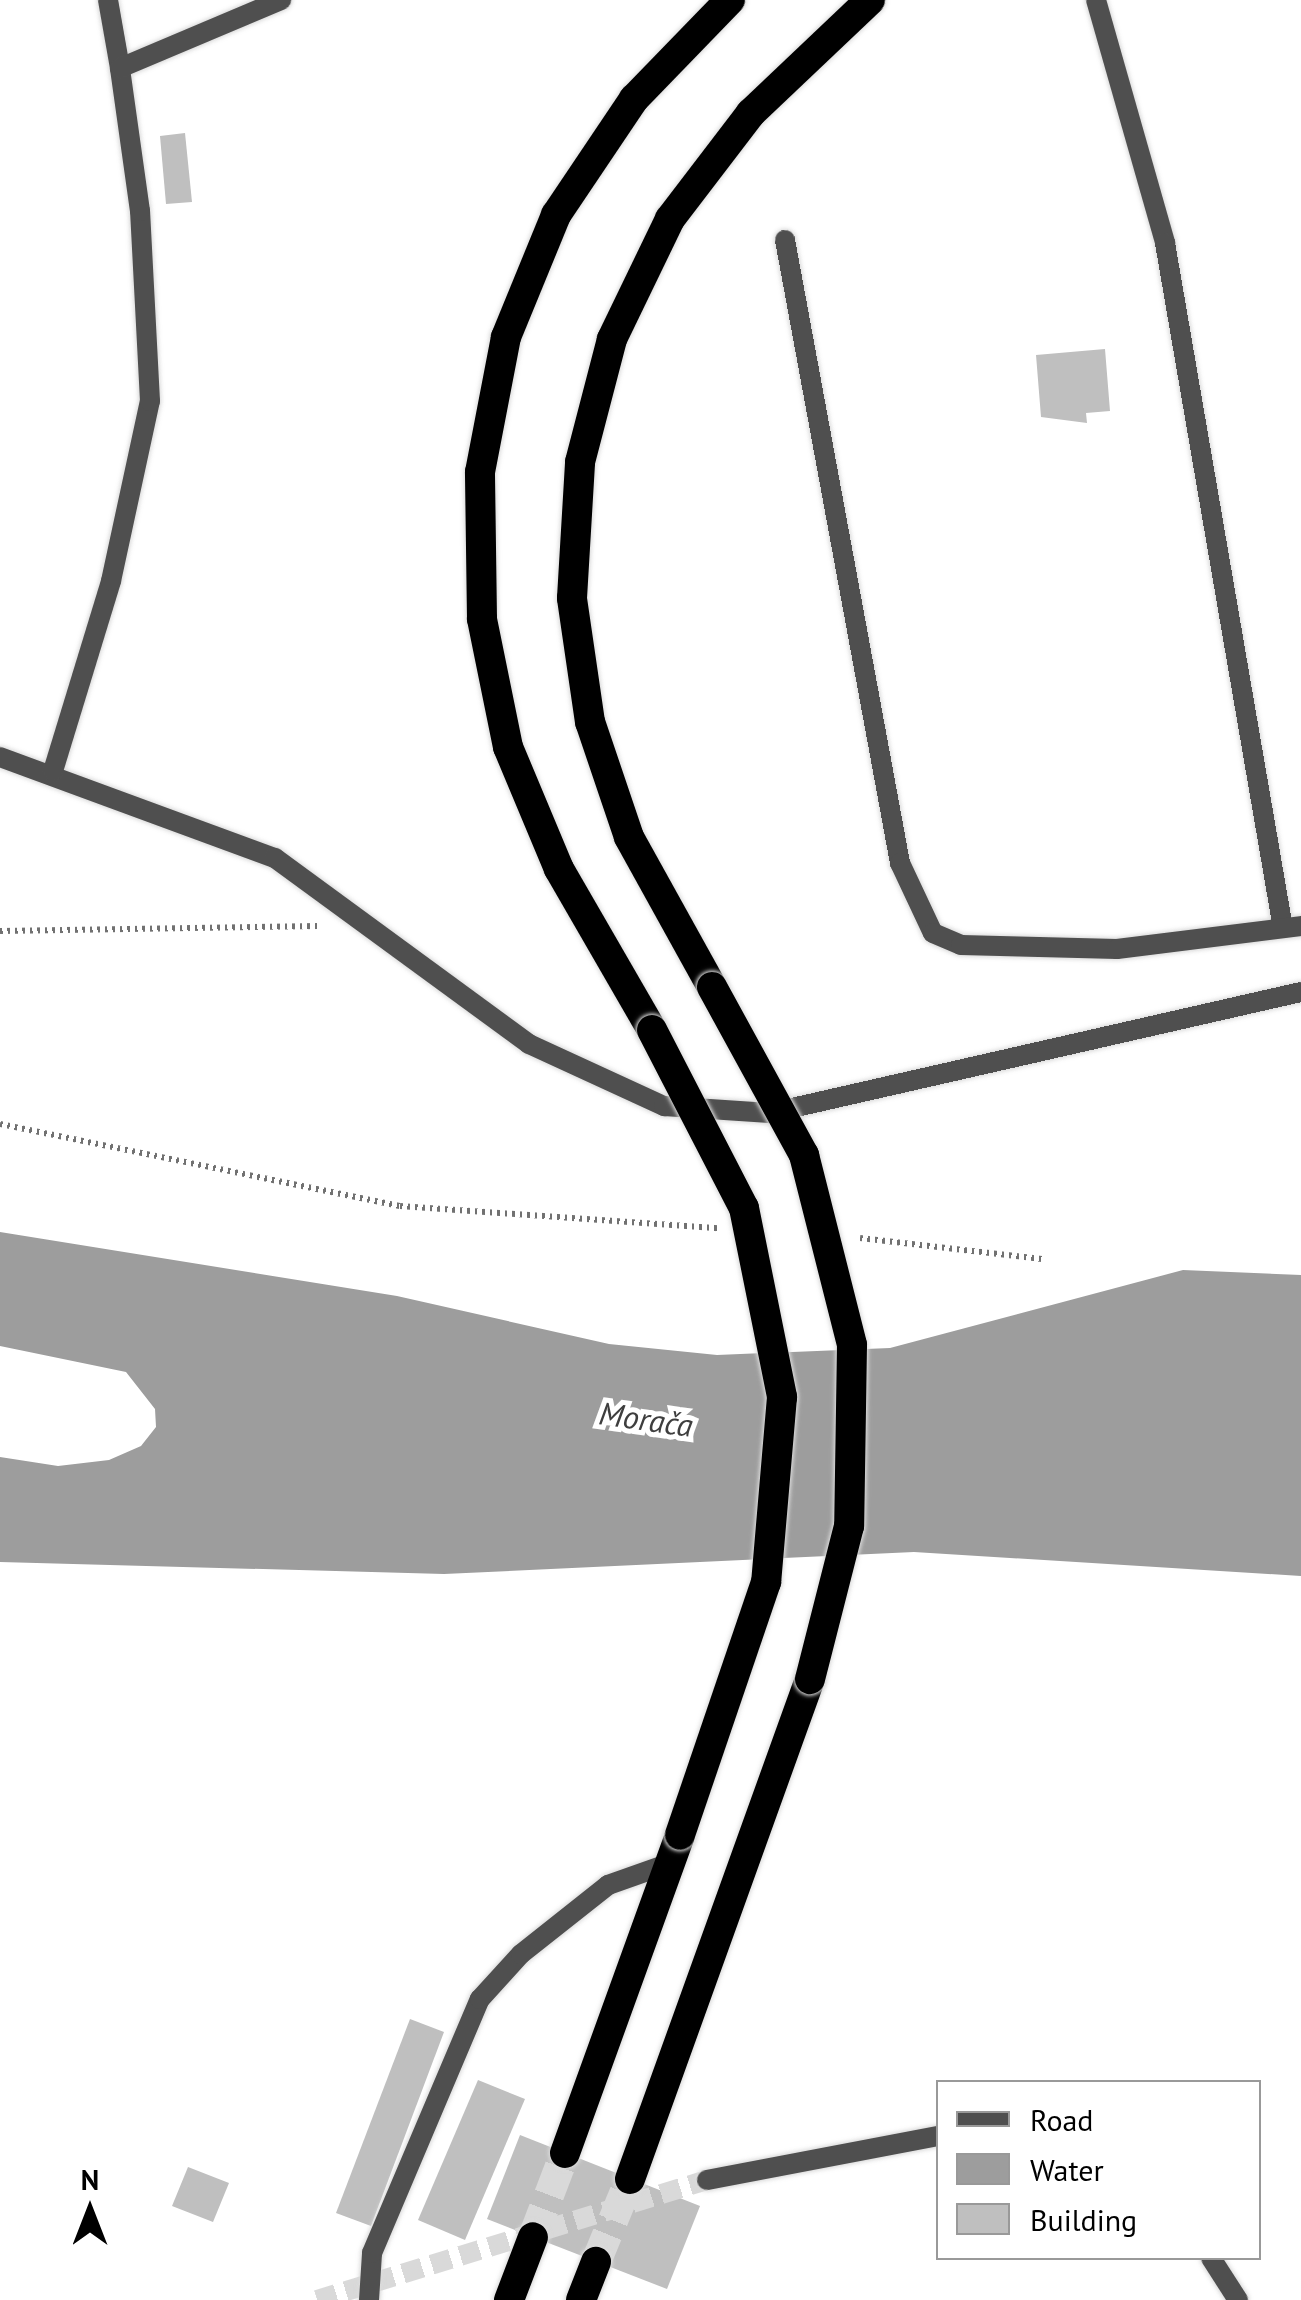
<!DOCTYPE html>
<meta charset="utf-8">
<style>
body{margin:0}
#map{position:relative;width:1301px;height:2300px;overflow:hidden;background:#fff;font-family:"PT Sans",sans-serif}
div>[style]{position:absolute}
.water>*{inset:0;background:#9d9d9d}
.building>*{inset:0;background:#bfbfbf}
.street-tunnel>*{height:20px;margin-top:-10px;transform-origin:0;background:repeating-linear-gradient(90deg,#d9d9d9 0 20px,transparent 0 30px)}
.highway-tunnel>*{height:30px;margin-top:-15px;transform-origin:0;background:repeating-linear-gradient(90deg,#d9d9d9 0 30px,transparent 0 45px)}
.path>*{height:6px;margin-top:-3px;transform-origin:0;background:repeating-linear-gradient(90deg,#717171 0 2.5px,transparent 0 7.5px)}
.roads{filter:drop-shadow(0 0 2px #dbdbdb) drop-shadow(0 0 2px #dbdbdb)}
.lane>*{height:20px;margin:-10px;padding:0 10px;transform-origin:10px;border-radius:10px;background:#4f4f4f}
.street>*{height:20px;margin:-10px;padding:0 10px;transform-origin:10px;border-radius:10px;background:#4f4f4f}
.highway>*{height:30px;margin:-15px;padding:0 15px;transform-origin:15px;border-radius:15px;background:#000}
.bridges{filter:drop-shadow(0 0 2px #dbdbdb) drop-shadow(0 0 2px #dbdbdb)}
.highway-bridge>*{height:30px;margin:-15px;padding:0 15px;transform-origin:15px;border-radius:15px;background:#000}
span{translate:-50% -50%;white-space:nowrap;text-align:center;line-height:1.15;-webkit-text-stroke:10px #fff;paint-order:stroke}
.water-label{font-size:32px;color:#3e3e3e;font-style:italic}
.legend{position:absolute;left:936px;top:2080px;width:325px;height:180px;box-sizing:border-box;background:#fff;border:2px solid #999;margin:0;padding:12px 18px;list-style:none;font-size:30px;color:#000}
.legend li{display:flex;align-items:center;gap:20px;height:50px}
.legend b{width:50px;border:2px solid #999}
.north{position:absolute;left:40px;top:2160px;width:100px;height:100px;-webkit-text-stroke:8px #fff;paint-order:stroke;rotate:0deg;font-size:28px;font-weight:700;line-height:40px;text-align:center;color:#000}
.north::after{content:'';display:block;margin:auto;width:35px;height:45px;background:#000;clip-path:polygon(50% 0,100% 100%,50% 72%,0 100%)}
</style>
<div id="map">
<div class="water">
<i style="clip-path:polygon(0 1232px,397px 1296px,609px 1344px,717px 1355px,890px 1348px,1183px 1270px,1301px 1275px,1301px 1576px,914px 1552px,444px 1574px,0 1562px,0 1457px,58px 1466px,109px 1460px,141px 1446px,156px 1427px,155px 1409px,126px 1372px,0 1346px)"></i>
</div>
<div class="building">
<i style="clip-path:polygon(185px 133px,192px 202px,166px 204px,160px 136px)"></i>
<i style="clip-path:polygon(1105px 349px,1110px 411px,1086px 413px,1087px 423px,1041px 417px,1036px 355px)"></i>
<i style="clip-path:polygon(410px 2019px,444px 2032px,371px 2226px,336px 2213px)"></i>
<i style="clip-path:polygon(478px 2080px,525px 2099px,465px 2240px,418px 2220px)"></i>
<i style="clip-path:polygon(520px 2135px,700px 2206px,667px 2289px,487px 2219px)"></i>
<i style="clip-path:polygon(188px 2167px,229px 2183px,213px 2222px,172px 2206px)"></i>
</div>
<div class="street-tunnel">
<i style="left:317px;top:2300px;width:408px;rotate:-17.1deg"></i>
</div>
<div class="highway-tunnel">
<i style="left:533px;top:2237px;width:90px;rotate:-69.1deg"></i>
<i style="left:596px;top:2262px;width:90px;rotate:-67.7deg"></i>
</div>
<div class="path">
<i style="left:0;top:931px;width:318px;rotate:-0.9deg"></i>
<i style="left:0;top:1124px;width:408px;rotate:11.6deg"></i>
<i style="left:400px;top:1206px;width:319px;rotate:4deg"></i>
<i style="left:860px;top:1238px;width:183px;rotate:6.6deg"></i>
</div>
<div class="roads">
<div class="lane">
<i style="left:1096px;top:0;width:253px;rotate:74.1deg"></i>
<i style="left:1165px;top:243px;width:695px;rotate:80.23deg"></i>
<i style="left:785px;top:240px;width:634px;rotate:79.54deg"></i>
<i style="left:900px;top:863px;width:77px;rotate:64.8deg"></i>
<i style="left:933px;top:933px;width:30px;rotate:23deg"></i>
<i style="left:961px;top:945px;width:156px;rotate:1.5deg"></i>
<i style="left:1117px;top:949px;width:185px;rotate:-7.1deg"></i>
<i style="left:369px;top:2300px;width:47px;rotate:-86.3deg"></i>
<i style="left:372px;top:2253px;width:276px;rotate:-67deg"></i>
<i style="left:480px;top:1999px;width:61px;rotate:-47.7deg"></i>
<i style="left:521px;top:1954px;width:111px;rotate:-38.4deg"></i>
<i style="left:608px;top:1885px;width:66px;rotate:-19.5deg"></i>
</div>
<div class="street">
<i style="left:108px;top:0;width:69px;rotate:80deg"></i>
<i style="left:0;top:757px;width:293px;rotate:20.2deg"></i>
<i style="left:275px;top:858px;width:315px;rotate:36.2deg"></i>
<i style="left:529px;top:1044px;width:149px;rotate:24.7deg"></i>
<i style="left:664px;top:1106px;width:106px;rotate:3.8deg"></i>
<i style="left:770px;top:1113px;width:545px;rotate:-12.84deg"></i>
<i style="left:53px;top:771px;width:199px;rotate:-73deg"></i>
<i style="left:111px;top:581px;width:184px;rotate:-77.8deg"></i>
<i style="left:150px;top:401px;width:190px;rotate:-93deg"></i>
<i style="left:140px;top:211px;width:144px;rotate:-98deg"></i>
<i style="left:120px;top:68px;width:175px;rotate:-22.9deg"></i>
<i style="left:707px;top:2180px;width:235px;rotate:-10.8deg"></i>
<i style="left:1211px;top:2258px;width:50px;rotate:57.3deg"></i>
</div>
<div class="highway">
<i style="left:712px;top:987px;width:171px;rotate:-119deg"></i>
<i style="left:629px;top:837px;width:121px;rotate:-108.7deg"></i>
<i style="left:590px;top:722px;width:125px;rotate:-98.3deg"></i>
<i style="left:572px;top:598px;width:136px;rotate:-86.6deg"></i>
<i style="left:580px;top:462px;width:127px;rotate:-75.4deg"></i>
<i style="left:612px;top:339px;width:133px;rotate:-64.2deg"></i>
<i style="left:670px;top:219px;width:133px;rotate:-52.6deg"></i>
<i style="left:751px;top:113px;width:164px;rotate:-43.5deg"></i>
<i style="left:652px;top:1030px;width:186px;rotate:-120deg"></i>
<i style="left:559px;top:869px;width:132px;rotate:-112.7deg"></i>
<i style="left:508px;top:747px;width:131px;rotate:-101.5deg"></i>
<i style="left:482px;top:619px;width:147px;rotate:-90.8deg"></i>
<i style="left:480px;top:472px;width:137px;rotate:-79.1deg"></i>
<i style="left:506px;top:337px;width:132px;rotate:-67.7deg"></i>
<i style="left:556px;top:215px;width:140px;rotate:-56.1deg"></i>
<i style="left:634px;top:99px;width:138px;rotate:-45.9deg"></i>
<i style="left:565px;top:2153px;width:338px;rotate:-70.1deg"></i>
<i style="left:630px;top:2179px;width:531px;rotate:-70.2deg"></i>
<i style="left:509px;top:2300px;width:67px;rotate:-69.1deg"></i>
<i style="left:581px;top:2300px;width:41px;rotate:-68.5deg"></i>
</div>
</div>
<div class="bridges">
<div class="highway-bridge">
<i style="left:712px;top:987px;width:192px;rotate:61.3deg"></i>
<i style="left:804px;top:1155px;width:196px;rotate:75.8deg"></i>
<i style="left:852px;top:1345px;width:181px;rotate:90.9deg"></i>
<i style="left:849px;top:1526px;width:158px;rotate:104.3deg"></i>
<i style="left:652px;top:1030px;width:200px;rotate:62.7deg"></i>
<i style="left:744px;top:1208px;width:193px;rotate:78.6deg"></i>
<i style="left:782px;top:1397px;width:186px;rotate:94.9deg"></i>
<i style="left:766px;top:1582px;width:267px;rotate:108.8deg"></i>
</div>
</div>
<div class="water-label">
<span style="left:646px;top:1419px;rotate:8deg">Morača</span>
</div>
<ul class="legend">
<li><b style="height:12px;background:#4f4f4f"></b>Road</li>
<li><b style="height:28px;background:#9d9d9d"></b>Water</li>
<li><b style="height:28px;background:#bfbfbf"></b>Building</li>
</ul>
<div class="north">N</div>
</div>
